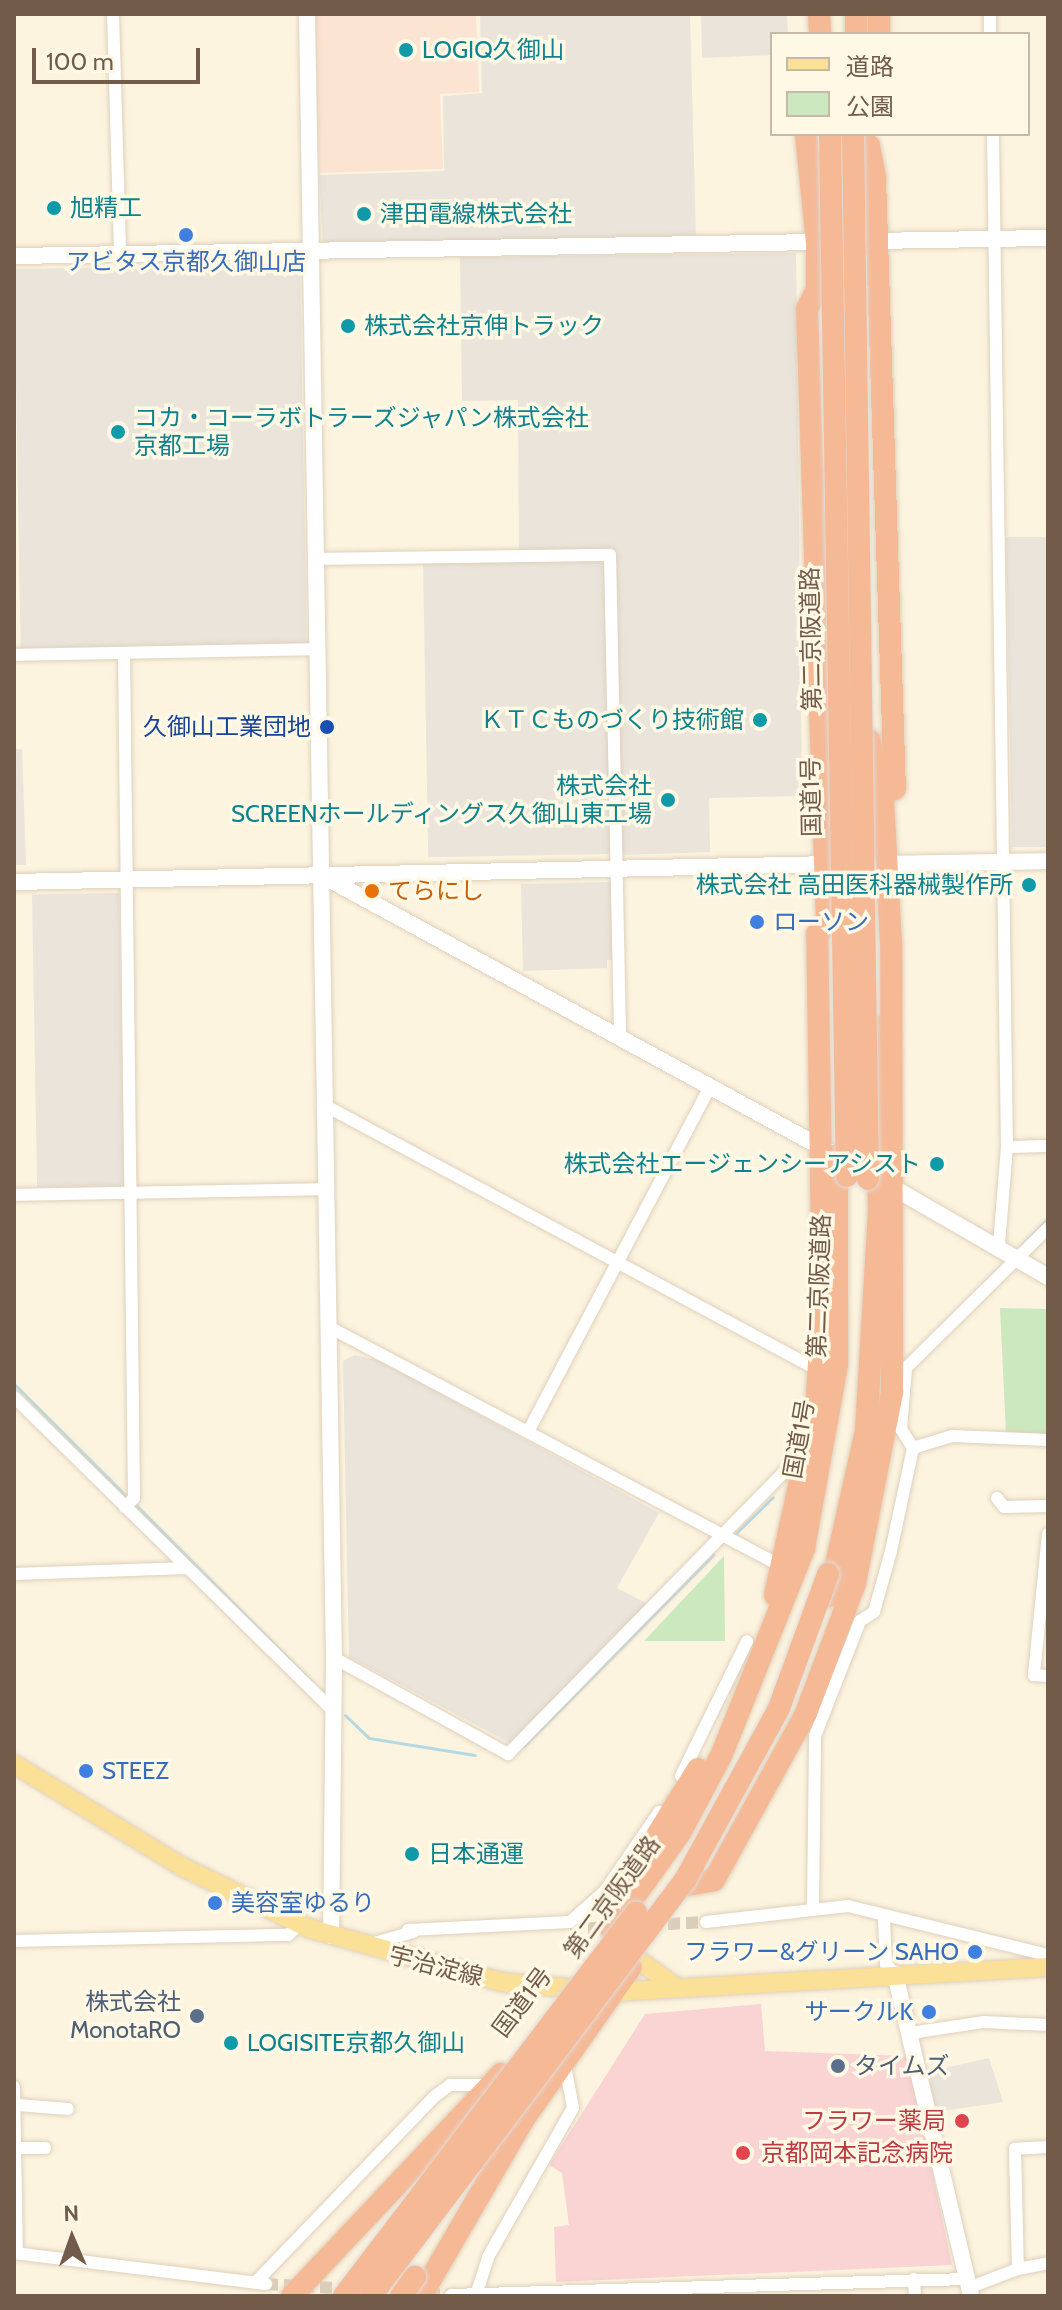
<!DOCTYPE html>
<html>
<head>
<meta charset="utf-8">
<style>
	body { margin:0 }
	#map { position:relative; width:1062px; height:2310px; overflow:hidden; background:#fcf4df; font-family:Cabin,"Noto Sans JP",sans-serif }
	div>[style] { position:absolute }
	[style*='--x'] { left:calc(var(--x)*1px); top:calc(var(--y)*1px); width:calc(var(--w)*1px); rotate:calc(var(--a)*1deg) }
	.commercial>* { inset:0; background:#fce4d3 }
	.industrial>* { inset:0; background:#eae4db; transform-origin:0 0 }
	.medical>* { inset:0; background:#fad3d3 }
	.green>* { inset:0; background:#cbe8bf }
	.stream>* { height:3px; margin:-1.5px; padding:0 1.5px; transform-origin:1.5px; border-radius:1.5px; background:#b5d9e4 }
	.street-tunnel>* { height:12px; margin-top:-6px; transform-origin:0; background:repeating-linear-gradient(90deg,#daceb9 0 12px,transparent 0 18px) }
	.roads { filter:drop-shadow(0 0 2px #dfd0bc) drop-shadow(0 0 2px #dfd0bc) }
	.street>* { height:12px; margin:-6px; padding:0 6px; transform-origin:6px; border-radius:6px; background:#fff }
	.secondary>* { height:16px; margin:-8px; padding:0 8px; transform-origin:8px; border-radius:8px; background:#fff }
	.primary>* { height:18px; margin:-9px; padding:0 9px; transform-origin:9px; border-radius:9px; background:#fbe098 }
	.highway>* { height:22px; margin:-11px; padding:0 11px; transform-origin:11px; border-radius:11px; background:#f6b996 }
	.bridges { filter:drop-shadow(0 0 2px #e0dbd7) drop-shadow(0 0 2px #e0dbd7) }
	.highway-bridge>* { height:22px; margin:-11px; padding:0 11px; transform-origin:11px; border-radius:11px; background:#f6b996 }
	.dots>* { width:22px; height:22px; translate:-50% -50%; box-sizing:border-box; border:4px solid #fff8e5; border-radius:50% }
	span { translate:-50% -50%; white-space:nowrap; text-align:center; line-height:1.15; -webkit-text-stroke:7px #fff8e5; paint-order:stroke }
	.culture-label { font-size:24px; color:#0d838f }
	.left { translate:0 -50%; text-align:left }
	.right { translate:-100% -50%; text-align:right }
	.shop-label { font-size:24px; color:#366cbe }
	.street-label { font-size:24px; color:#725b48 }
	.transit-label { font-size:24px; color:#164399 }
	.food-label { font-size:24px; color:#c56008 }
	.service-label { font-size:24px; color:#4e5e75 }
	.health-label { font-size:24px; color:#be3a42 }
	.frame { position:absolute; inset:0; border:16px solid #725b48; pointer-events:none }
	.legend { position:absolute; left:770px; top:32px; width:260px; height:104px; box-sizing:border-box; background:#fff8e5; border:2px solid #c7b9a6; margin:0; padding:10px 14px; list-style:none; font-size:24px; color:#725b48 }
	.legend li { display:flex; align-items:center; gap:16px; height:40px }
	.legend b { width:40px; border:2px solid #c7b9a6 }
	.north { position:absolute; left:32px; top:2198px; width:80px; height:80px; -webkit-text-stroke:6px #fff8e5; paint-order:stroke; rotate:358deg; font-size:22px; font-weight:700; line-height:32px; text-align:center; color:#725b48 }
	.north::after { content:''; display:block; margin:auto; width:28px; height:36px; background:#725b48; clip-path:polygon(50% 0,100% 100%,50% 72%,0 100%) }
	.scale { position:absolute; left:32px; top:48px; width:168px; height:36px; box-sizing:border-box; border:4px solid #725b48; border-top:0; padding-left:10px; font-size:24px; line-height:28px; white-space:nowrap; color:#725b48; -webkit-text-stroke:6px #fff8e5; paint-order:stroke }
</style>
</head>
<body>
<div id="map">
	<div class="commercial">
		<div style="clip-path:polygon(315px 14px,476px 14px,479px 92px,440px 94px,443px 169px,319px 173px)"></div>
	</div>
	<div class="industrial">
		<div style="clip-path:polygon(480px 14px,690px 14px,696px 238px,323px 242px,319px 175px,444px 171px,443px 96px,482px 93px)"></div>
		<div style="clip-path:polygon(701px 14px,787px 14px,788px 34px,772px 34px,772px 55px,702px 58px)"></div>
		<div style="clip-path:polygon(796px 253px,802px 796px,709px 798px,710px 852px,622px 855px,616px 552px,519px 552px,518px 400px,462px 401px,460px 257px)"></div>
		<div style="left:300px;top:264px;width:379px;height:286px;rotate:89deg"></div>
		<div style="clip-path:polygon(1006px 537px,1048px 537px,1048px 847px,1012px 847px)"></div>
		<div style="left:607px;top:557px;width:297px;height:184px;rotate:89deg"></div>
		<div style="clip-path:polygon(14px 749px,22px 749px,26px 865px,14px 865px)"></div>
		<div style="clip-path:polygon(612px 882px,615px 960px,607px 960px,607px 968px,523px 971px,521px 884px)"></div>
		<div style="left:119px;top:893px;width:293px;height:87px;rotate:89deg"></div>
		<div style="clip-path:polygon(355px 1355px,381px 1361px,659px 1513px,617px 1588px,648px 1604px,510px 1743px,349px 1657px,343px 1361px)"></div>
		<div style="clip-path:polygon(989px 2058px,1003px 2102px,936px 2112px,928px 2072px)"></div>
	</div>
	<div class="medical">
		<div style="clip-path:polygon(761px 2004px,765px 2051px,908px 2056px,952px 2265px,556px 2282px,554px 2227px,569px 2225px,562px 2173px,549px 2165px,645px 2014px)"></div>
	</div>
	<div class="green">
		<div style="clip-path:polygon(1000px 1308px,1048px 1309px,1048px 1438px,1006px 1434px)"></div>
		<div style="clip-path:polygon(724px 1556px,725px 1641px,644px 1641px)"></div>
	</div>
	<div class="stream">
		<div style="--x:1021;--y:1246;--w:39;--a:-46"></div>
		<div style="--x:987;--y:1280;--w:27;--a:-45"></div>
		<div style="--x:14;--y:1384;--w:160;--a:45"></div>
		<div style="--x:133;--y:1502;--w:252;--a:45.2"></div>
		<div style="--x:734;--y:1535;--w:54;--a:-44.3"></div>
		<div style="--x:345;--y:1715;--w:33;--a:44"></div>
		<div style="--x:369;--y:1738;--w:107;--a:9.1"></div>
		<div style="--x:524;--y:1746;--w:269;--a:-45.3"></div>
	</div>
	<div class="street-tunnel">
		<div style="--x:650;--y:1925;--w:56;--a:-3.1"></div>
		<div style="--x:570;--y:1929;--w:45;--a:-2.5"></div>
		<div style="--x:266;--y:2284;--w:86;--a:3.3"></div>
		<div style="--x:374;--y:2290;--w:77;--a:3.7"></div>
	</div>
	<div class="roads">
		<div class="street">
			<div style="--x:113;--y:14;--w:240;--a:88.3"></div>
			<div style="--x:990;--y:14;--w:20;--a:90"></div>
			<div style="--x:993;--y:134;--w:1013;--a:89.21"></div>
			<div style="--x:1007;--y:1147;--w:98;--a:94.7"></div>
			<div style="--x:316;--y:559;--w:294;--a:-0.8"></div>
			<div style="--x:610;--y:555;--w:483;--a:88.8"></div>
			<div style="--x:124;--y:653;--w:845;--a:89.32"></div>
			<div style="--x:134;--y:1498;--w:13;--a:135"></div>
			<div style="--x:14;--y:655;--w:304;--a:-1.1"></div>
			<div style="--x:326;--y:1106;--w:561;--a:28.21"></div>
			<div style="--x:1007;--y:1147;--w:41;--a:-1.4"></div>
			<div style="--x:14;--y:1195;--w:313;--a:-1.1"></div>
			<div style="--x:329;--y:1327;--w:511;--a:27.87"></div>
			<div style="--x:14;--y:1397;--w:448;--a:44.5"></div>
			<div style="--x:528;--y:1432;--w:389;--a:-62.2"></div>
			<div style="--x:913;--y:1448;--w:41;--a:-17.1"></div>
			<div style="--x:952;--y:1436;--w:96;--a:2.4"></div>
			<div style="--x:997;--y:1498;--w:11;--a:52"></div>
			<div style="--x:1004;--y:1507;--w:44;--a:-1.3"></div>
			<div style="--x:1048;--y:1534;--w:142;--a:95.7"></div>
			<div style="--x:1034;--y:1675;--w:14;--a:4"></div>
			<div style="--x:14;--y:1574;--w:174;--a:-2"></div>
			<div style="--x:334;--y:1658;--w:199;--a:28.9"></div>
			<div style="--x:508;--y:1754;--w:403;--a:-45.6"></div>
			<div style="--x:681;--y:1776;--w:150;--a:-63.9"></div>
			<div style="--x:813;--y:1906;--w:170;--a:-89.3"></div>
			<div style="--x:815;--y:1736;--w:123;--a:-68.6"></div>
			<div style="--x:860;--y:1621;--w:17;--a:-33"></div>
			<div style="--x:874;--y:1612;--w:63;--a:-74.4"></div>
			<div style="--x:891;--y:1551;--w:105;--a:-77.9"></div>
			<div style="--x:913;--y:1448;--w:22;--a:-122"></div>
			<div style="--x:901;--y:1429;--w:61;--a:-85.3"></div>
			<div style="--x:906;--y:1368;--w:199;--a:-44.6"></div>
			<div style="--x:884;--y:1920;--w:44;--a:87.4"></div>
			<div style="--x:886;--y:1964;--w:13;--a:48"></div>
			<div style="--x:706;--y:1922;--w:143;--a:-6.4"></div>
			<div style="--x:848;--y:1906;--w:206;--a:13.8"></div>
			<div style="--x:408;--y:1930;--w:162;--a:-2.8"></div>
			<div style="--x:570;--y:1922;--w:47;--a:-41.5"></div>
			<div style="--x:605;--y:1891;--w:96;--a:-55.6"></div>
			<div style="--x:14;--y:1941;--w:274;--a:-1.3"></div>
			<div style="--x:288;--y:1935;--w:16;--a:-43"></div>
			<div style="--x:367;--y:1945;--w:48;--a:-15.8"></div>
			<div style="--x:911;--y:2033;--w:74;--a:-8.6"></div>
			<div style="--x:984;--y:2022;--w:64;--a:2.7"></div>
			<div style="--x:14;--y:2087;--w:166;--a:89"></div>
			<div style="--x:18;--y:2105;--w:50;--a:4.6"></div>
			<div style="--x:1048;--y:2147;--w:33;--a:177"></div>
			<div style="--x:1015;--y:2149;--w:120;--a:88.6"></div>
			<div style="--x:1018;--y:2269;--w:31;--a:-11"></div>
			<div style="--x:20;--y:2148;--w:25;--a:0"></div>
			<div style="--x:14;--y:2253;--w:254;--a:7"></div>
			<div style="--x:914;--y:2279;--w:17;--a:87"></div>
			<div style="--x:255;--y:2283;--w:260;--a:-46.1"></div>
			<div style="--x:435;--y:2096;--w:19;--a:-36"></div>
			<div style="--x:450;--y:2085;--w:42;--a:0"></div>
			<div style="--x:968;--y:2288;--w:53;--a:-20.8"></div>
			<div style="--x:451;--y:2295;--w:514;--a:-1.78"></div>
			<div style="--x:476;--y:2295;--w:40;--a:-72"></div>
			<div style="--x:488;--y:2257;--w:172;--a:-60.3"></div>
			<div style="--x:573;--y:2108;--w:44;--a:-100.5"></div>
		</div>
		<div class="secondary">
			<div style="--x:307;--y:14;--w:1644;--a:89.06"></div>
			<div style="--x:334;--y:1658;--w:278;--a:90.6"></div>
			<div style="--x:14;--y:256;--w:1034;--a:-1"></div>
			<div style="--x:878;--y:864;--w:170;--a:-1"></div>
			<div style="--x:323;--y:876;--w:575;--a:28.57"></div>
			<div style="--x:14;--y:882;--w:820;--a:-1.26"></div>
			<div style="--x:887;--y:1184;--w:186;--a:30"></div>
			<div style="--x:895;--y:1974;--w:331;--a:76.7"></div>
		</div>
		<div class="primary">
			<div style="--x:14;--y:1764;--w:196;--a:31.4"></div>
			<div style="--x:181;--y:1866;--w:141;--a:26"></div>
			<div style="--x:308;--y:1928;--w:200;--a:15.6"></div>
			<div style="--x:501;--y:1982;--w:113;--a:5.1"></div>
			<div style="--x:614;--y:1992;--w:435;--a:-3.3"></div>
			<div style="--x:637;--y:1959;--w:48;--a:35.7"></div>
		</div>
		<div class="highway">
			<div style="--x:819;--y:14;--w:20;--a:87"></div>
			<div style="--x:856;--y:14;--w:20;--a:90"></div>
			<div style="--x:879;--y:14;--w:20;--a:90"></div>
			<div style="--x:858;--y:139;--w:13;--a:32"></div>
			<div style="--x:869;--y:146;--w:33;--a:79"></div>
			<div style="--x:875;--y:178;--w:611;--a:88.13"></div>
			<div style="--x:775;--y:1595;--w:190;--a:-77.6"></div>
			<div style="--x:816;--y:1409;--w:107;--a:-86.3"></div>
			<div style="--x:823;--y:1302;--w:368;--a:-90.9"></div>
			<div style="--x:817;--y:934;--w:16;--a:-52"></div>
			<div style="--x:827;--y:921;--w:612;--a:-91.87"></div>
			<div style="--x:807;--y:309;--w:22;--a:-63"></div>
			<div style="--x:817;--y:289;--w:46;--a:-90"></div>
			<div style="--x:817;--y:243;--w:110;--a:-95.8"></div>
			<div style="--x:829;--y:1596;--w:170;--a:-77.4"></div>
			<div style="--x:866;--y:1430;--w:217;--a:-86.6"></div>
			<div style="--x:879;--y:1213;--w:186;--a:-90.9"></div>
			<div style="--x:687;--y:1885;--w:27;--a:-10"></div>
			<div style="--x:714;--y:1880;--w:191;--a:-61.1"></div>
			<div style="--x:806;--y:1713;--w:139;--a:-69.3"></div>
			<div style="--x:855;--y:1583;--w:195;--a:-79"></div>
			<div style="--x:892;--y:1392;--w:448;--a:-90.1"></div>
			<div style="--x:891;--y:944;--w:163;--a:-93.2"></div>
			<div style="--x:882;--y:781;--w:43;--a:-107.6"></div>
			<div style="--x:630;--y:1896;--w:31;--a:-75"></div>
			<div style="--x:638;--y:1866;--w:114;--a:-58.3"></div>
			<div style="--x:611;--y:1929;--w:118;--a:-54.3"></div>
			<div style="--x:680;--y:1833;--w:87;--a:-62"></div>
			<div style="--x:721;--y:1756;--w:224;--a:-68.2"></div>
			<div style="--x:804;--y:1548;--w:187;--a:-79.8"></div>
			<div style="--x:837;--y:1364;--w:209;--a:-90"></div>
			<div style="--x:292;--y:2296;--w:305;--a:-46.7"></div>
			<div style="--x:421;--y:2296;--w:203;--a:-59.9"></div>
			<div style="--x:523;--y:2120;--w:187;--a:-54.8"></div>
		</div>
	</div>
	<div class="bridges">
		<div class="highway-bridge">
			<div style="--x:830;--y:134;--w:1042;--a:89.07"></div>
			<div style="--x:853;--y:134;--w:1045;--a:89.18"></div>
			<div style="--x:344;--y:2296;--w:482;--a:-52.7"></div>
			<div style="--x:371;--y:2296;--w:521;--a:-52.95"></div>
			<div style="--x:685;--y:1880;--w:196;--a:-61.3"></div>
			<div style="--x:779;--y:1708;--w:143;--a:-69.9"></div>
			<div style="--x:401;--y:2296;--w:24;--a:-54"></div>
		</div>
	</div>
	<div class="dots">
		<div style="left:406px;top:50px;background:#0f9aa8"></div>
		<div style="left:54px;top:208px;background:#0f9aa8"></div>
		<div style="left:364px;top:214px;background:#0f9aa8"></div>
		<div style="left:186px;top:235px;background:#3f7fe0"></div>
		<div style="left:348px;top:326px;background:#0f9aa8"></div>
		<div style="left:118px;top:432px;background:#0f9aa8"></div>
		<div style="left:760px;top:720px;background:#0f9aa8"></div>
		<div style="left:327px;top:727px;background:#1a4fb4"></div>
		<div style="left:668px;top:800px;background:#0f9aa8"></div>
		<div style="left:1029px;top:885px;background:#0f9aa8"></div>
		<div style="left:372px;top:891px;background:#e8710a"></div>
		<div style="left:757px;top:922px;background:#3f7fe0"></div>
		<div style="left:937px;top:1164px;background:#0f9aa8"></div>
		<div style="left:86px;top:1771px;background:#3f7fe0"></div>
		<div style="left:412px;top:1854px;background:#0f9aa8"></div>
		<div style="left:215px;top:1903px;background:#3f7fe0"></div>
		<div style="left:975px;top:1952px;background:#3f7fe0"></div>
		<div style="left:929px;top:2012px;background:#3f7fe0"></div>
		<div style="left:197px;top:2016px;background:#5c6f8a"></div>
		<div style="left:231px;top:2043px;background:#0f9aa8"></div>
		<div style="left:838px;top:2066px;background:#5c6f8a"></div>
		<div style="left:962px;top:2121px;background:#e0444e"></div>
		<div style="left:743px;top:2153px;background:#e0444e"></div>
	</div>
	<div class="culture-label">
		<span class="left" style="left:422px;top:50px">LOGIQ久御山</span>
		<span class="left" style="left:70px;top:208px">旭精工</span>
		<span class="left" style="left:380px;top:214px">津田電線株式会社</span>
		<span class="left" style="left:364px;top:326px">株式会社京伸トラック</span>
		<span class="left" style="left:134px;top:432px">コカ・コーラボトラーズジャパン株式会社<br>京都工場</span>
		<span class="right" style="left:744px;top:720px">ＫＴＣものづくり技術館</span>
		<span class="right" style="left:652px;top:800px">株式会社<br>SCREENホールディングス久御山東工場</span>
		<span class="right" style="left:1013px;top:885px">株式会社 高田医科器械製作所</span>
		<span class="right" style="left:921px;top:1164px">株式会社エージェンシーアシスト</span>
		<span class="left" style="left:428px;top:1854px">日本通運</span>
		<span class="left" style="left:247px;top:2043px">LOGISITE京都久御山</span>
	</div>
	<div class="shop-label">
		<span style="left:186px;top:262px">アビタス京都久御山店</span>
		<span class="left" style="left:773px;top:922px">ローソン</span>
		<span class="left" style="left:102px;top:1771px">STEEZ</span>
		<span class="left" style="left:231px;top:1903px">美容室ゆるり</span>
		<span class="right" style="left:959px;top:1952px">フラワー&amp;グリーン SAHO</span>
		<span class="right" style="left:913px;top:2012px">サークルK</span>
	</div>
	<div class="street-label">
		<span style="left:811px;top:639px;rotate:-91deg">第二京阪道路</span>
		<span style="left:811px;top:797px;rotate:-91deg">国道1号</span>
		<span style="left:819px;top:1286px;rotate:-88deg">第二京阪道路</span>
		<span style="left:799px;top:1439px;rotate:-80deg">国道1号</span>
		<span style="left:612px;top:1897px;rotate:-54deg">第二京阪道路</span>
		<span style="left:436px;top:1966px;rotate:14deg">宇治淀線</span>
		<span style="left:522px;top:2002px;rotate:-53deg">国道1号</span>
	</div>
	<div class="transit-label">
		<span class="right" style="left:311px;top:727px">久御山工業団地</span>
	</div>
	<div class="food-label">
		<span class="left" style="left:388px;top:891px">てらにし</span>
	</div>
	<div class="service-label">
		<span class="right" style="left:181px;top:2016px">株式会社<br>MonotaRO</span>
		<span class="left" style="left:854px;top:2066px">タイムズ</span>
	</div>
	<div class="health-label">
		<span class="right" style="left:946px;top:2121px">フラワー薬局</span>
		<span class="left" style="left:761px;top:2153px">京都岡本記念病院</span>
	</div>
	<div class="frame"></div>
	<ul class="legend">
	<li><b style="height:10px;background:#fbe098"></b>道路</li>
	<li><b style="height:22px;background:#cbe8bf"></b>公園</li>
	</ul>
	<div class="north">N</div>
	<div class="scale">100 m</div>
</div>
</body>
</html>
